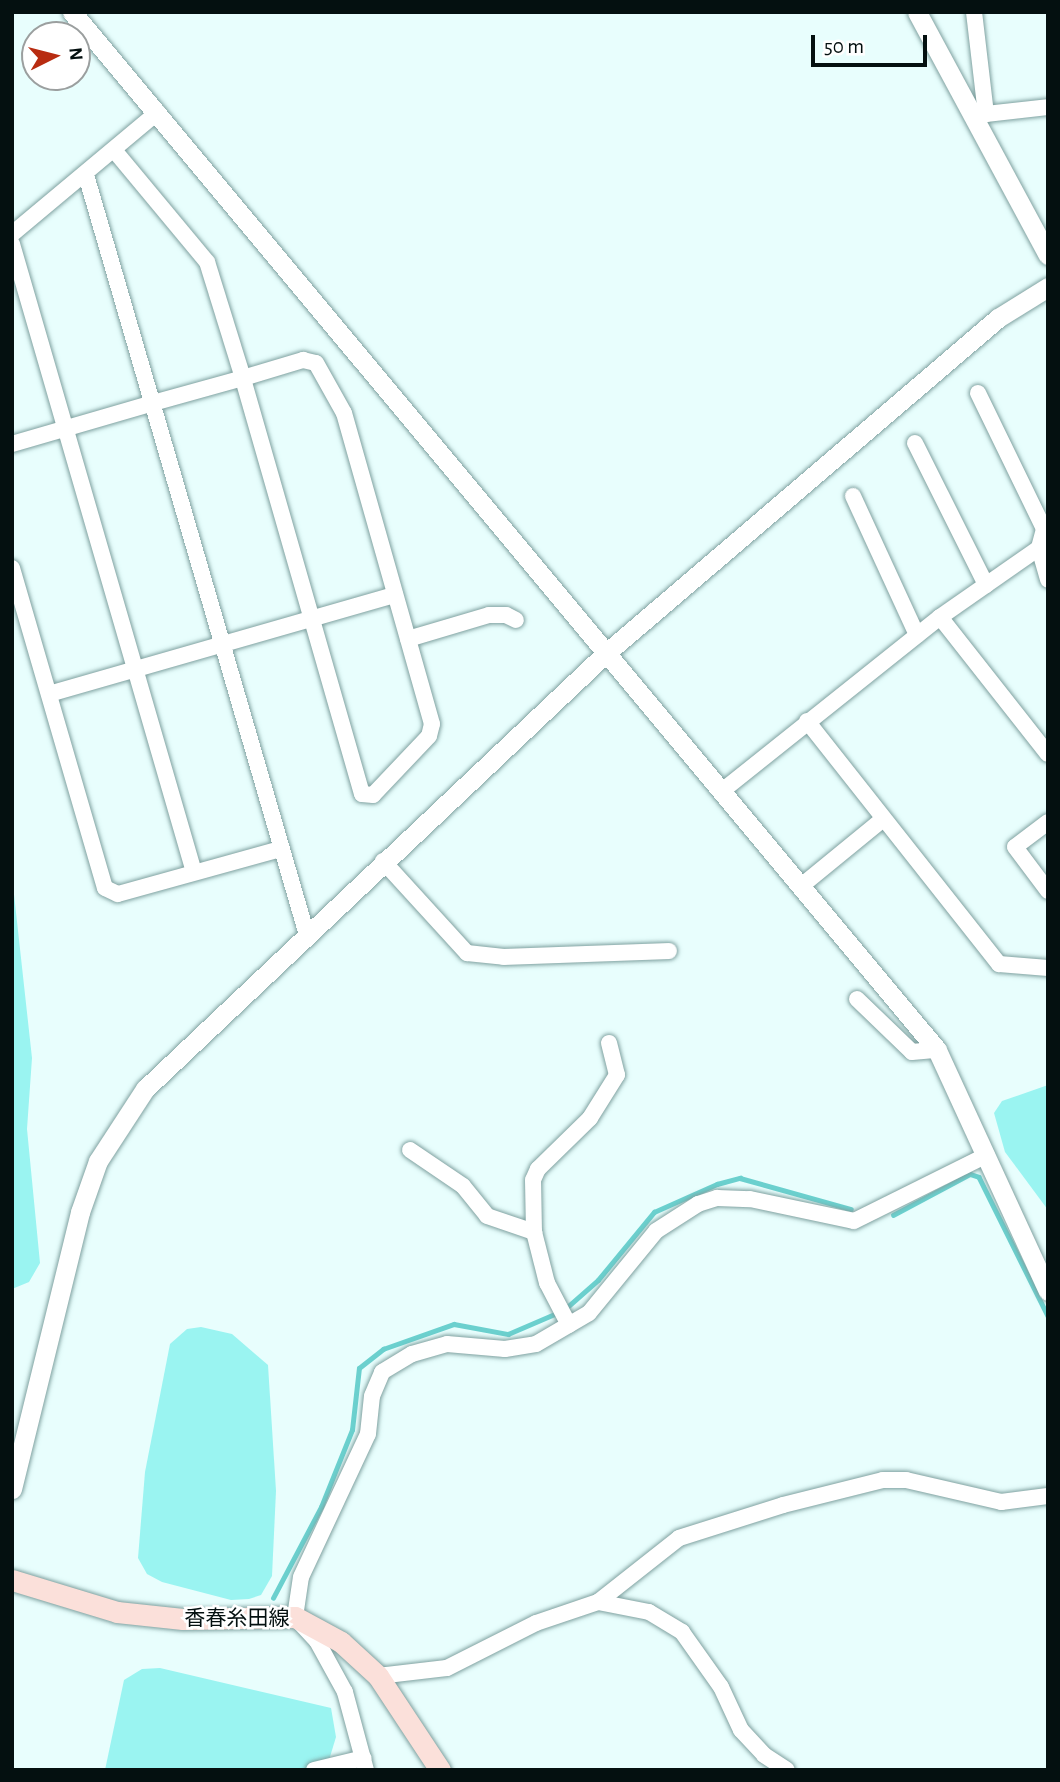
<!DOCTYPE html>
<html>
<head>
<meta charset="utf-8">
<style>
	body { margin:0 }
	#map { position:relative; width:1060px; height:1782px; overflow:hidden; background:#e8fefd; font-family:"Alegreya Sans","Noto Sans JP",sans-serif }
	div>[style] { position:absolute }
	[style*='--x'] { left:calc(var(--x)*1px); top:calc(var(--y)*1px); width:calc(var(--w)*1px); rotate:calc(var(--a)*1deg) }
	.green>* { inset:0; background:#9af4f1 }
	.stream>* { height:4.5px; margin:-2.25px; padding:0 2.25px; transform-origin:2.25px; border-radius:2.25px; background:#6bd0ce }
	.roads { filter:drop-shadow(0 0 2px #7fa1a0) drop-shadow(0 0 2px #7fa1a0) }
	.minor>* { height:16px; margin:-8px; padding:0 8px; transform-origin:8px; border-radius:8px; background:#fff }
	.tertiary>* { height:19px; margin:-9.5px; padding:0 9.5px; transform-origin:9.5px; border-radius:9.5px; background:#fff }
	.secondary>* { height:21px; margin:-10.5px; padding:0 10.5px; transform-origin:10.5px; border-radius:10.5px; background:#fbe0da }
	span { translate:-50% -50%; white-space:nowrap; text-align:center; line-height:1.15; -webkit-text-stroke:5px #fff; paint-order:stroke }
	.street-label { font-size:21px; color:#041010 }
	.frame { position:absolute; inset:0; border:14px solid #041010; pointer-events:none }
	.north { position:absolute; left:21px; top:21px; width:70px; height:70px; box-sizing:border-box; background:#fff; border:2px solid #9b9f9f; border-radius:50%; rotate:84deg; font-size:19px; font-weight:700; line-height:28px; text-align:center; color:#041010 }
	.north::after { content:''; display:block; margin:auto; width:24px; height:32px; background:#b82c11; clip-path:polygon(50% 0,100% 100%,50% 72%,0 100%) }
	.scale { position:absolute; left:811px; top:35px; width:116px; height:32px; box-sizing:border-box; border:4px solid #041010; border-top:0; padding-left:9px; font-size:21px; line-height:24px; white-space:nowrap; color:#041010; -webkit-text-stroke:5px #fff; paint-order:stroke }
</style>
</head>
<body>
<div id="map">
	<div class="green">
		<div style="clip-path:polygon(12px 876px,32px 1058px,27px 1129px,40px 1263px,29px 1282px,12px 1289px)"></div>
		<div style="clip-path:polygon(1048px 1085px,1048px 1210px,1005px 1152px,994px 1113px,1002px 1101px)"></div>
		<div style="clip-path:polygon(201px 1327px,232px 1334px,268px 1365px,276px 1491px,272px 1576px,261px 1595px,249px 1599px,231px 1600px,162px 1582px,147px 1574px,138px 1558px,145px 1472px,170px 1344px,187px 1329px)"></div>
		<div style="clip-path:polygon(160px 1668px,331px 1708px,336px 1737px,326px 1770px,105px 1770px,124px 1680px,142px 1669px)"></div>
	</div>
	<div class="stream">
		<div style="--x:893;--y:1215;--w:87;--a:-28"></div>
		<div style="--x:970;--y:1174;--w:9;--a:18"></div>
		<div style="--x:979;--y:1177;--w:155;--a:63.6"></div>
		<div style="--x:273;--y:1598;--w:103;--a:-62.2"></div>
		<div style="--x:321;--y:1507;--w:83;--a:-68.1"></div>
		<div style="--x:352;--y:1430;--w:62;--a:-83.6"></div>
		<div style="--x:359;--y:1368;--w:31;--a:-38"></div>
		<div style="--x:383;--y:1349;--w:75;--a:-19.4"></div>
		<div style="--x:454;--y:1324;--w:55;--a:10.5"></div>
		<div style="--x:508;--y:1334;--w:61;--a:-23.2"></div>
		<div style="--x:564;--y:1310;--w:45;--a:-41.4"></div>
		<div style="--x:598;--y:1280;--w:88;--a:-50.5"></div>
		<div style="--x:654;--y:1212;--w:69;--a:-24"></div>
		<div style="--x:717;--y:1184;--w:24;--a:-15"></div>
		<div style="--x:740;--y:1178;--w:115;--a:15.6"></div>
	</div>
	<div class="roads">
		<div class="minor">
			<div style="--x:974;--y:12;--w:103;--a:83.3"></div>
			<div style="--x:977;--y:115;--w:71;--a:-6.4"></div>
			<div style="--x:86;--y:175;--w:791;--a:73.79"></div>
			<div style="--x:12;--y:234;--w:190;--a:-39.9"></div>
			<div style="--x:12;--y:244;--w:654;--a:73.84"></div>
			<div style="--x:978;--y:393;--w:151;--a:64.1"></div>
			<div style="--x:1044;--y:529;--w:20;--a:105"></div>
			<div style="--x:1039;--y:548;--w:33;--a:74"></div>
			<div style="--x:915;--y:443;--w:159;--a:63.4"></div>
			<div style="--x:12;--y:444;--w:147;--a:-16.2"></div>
			<div style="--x:153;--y:403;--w:93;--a:-15.5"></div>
			<div style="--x:243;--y:378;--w:63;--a:-16.7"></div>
			<div style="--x:303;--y:360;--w:13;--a:13"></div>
			<div style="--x:316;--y:363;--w:57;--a:60.8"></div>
			<div style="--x:344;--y:413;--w:323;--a:74.2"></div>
			<div style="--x:432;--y:724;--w:12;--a:104"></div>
			<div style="--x:429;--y:736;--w:81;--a:133.5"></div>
			<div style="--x:373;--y:795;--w:11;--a:-175"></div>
			<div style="--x:362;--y:794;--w:433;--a:-106"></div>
			<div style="--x:243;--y:378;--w:121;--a:-107.2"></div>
			<div style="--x:207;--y:262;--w:144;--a:-129.7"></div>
			<div style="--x:853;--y:496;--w:153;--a:65.3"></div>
			<div style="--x:12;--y:568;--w:333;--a:73.8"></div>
			<div style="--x:105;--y:888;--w:14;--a:25"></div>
			<div style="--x:118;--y:894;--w:168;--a:-15.5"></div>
			<div style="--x:940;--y:617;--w:174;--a:51.8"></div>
			<div style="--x:408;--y:639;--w:84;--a:-16.5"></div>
			<div style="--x:489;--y:615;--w:17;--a:0"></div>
			<div style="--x:506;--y:615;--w:11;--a:27"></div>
			<div style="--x:49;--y:694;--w:360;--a:-16"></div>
			<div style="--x:807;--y:721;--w:310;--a:51.7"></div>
			<div style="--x:999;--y:964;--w:49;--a:4.7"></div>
			<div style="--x:722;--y:791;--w:279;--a:-38.6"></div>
			<div style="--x:940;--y:617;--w:121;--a:-34.9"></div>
			<div style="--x:1048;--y:822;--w:41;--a:142.9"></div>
			<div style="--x:1015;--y:847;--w:55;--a:53.1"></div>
			<div style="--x:383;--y:861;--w:125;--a:47.6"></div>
			<div style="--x:467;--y:953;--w:37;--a:6"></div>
			<div style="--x:504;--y:957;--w:165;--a:-2.1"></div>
			<div style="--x:800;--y:887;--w:107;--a:-39.3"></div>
			<div style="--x:857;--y:999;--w:76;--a:43.9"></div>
			<div style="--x:912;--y:1052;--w:25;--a:-5"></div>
			<div style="--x:410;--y:1150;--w:64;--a:34.2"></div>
			<div style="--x:463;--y:1186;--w:38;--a:51"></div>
			<div style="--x:487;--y:1216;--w:50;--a:18.8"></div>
			<div style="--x:569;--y:1325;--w:47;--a:-117.6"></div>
			<div style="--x:547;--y:1283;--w:53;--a:-104.3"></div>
			<div style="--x:534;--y:1232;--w:52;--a:-91.1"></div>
			<div style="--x:533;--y:1180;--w:12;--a:-66"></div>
			<div style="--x:538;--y:1169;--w:73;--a:-44.4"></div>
			<div style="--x:590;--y:1118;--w:51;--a:-57.9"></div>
			<div style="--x:617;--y:1075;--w:33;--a:-104"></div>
			<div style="--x:598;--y:1602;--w:52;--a:11.1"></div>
			<div style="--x:649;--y:1612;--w:39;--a:31"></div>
			<div style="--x:682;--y:1632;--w:67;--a:54.7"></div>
			<div style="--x:721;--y:1687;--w:47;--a:65.1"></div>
			<div style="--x:741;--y:1730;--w:34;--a:47"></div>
			<div style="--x:764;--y:1755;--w:27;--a:33"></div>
			<div style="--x:378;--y:1676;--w:69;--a:-6.6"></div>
			<div style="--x:447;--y:1668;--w:100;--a:-26.8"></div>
			<div style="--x:536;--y:1623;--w:65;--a:-18.7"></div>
			<div style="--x:598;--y:1602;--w:103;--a:-38.3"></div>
			<div style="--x:679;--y:1538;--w:109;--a:-17.6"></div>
			<div style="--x:783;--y:1505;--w:103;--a:-14"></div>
			<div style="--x:883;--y:1480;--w:23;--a:0"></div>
			<div style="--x:906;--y:1480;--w:98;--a:13"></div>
			<div style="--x:1001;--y:1502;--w:47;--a:-7.3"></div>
			<div style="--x:314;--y:1770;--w:51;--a:-13.5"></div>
			<div style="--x:366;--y:1770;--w:81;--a:-105.1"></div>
			<div style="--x:345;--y:1692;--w:58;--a:-118.8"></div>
			<div style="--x:317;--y:1641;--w:33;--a:-133"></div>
			<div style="--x:295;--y:1617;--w:40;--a:-81.5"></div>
			<div style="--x:301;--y:1577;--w:158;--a:-64.9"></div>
			<div style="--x:368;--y:1434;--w:38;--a:-84"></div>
			<div style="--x:372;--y:1396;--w:26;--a:-67"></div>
			<div style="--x:382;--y:1372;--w:35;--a:-31"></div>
			<div style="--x:412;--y:1354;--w:36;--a:-16"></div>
			<div style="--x:447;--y:1344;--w:58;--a:4.9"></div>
			<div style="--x:505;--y:1349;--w:31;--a:-9"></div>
			<div style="--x:536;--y:1344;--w:61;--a:-30.3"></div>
			<div style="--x:589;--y:1313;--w:106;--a:-50.7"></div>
			<div style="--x:656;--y:1231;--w:50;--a:-32.7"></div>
			<div style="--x:698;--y:1204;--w:20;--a:-18"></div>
			<div style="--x:717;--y:1198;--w:33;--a:2"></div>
			<div style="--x:750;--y:1199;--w:106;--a:11.9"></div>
			<div style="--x:854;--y:1221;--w:148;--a:-26.4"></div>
		</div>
		<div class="tertiary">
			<div style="--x:72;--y:12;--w:1351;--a:50.19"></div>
			<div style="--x:937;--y:1050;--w:265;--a:65.3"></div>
			<div style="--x:917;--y:12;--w:276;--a:61.7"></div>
			<div style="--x:12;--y:1489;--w:285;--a:-76.2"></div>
			<div style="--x:80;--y:1212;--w:54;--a:-70.6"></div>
			<div style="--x:98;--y:1161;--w:86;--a:-56.9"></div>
			<div style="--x:145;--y:1089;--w:633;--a:-43.4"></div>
			<div style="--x:605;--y:654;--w:517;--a:-40.53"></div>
			<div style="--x:998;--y:318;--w:59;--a:-31.8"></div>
		</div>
		<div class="secondary">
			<div style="--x:12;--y:1580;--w:110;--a:16.9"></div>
			<div style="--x:117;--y:1612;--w:66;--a:6.1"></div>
			<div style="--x:183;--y:1619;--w:112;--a:-1"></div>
			<div style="--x:295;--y:1617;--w:52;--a:28.5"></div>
			<div style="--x:341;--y:1642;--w:50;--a:42.6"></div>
			<div style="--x:378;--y:1676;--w:113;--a:56.6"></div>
		</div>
	</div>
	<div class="street-label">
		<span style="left:237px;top:1619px">香春糸田線</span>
	</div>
	<div class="frame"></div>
	<div class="north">N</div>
	<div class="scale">50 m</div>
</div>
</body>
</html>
